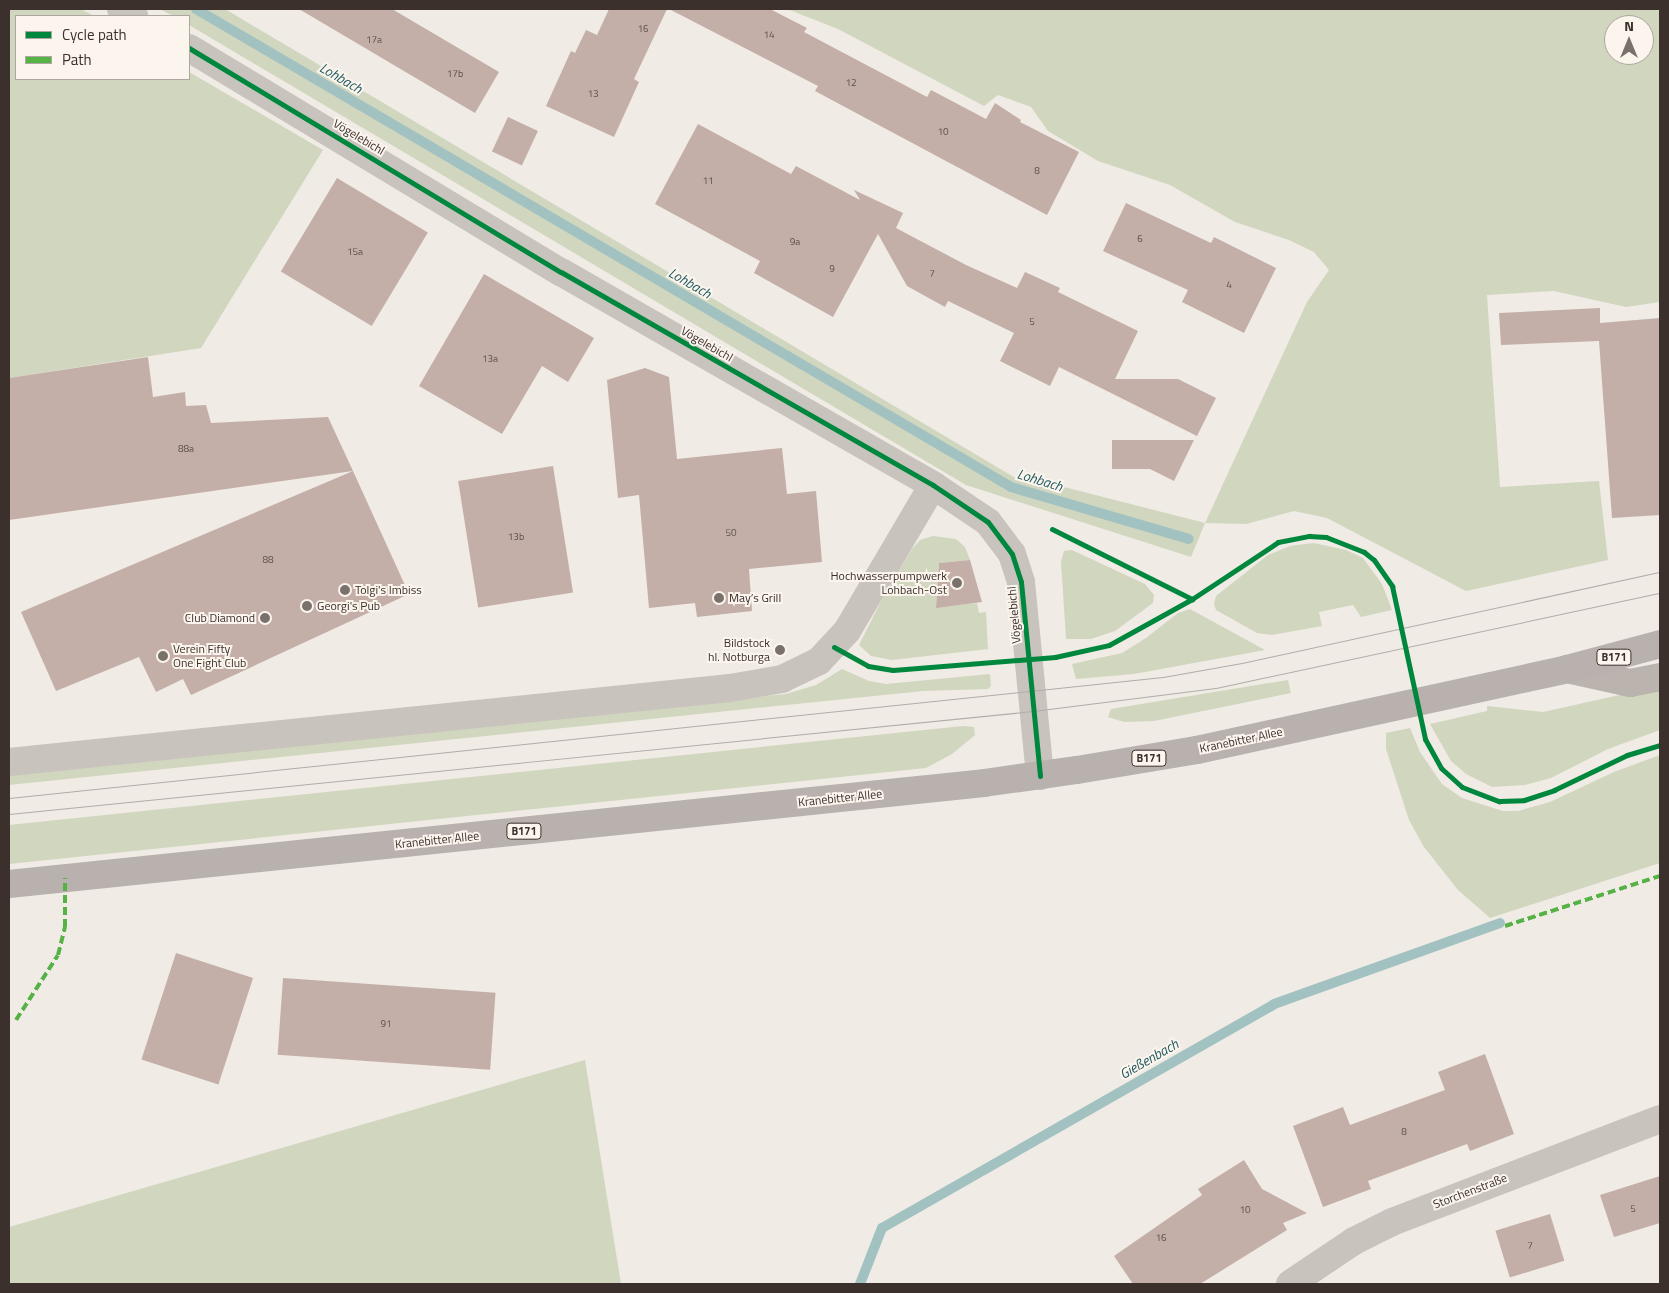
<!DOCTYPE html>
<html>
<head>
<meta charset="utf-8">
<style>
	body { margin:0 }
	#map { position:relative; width:1669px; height:1293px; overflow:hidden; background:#f0ebe5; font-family:"Titillium Web",sans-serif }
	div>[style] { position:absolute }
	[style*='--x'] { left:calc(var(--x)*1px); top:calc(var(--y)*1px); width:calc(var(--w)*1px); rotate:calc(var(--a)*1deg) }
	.green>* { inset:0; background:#d1d6bf }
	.stream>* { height:10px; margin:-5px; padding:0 5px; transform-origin:5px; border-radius:5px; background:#a1c2c1 }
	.building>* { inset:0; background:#c3afa7; transform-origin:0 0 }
	.street>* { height:28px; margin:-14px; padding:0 14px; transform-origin:14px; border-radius:14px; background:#c9c3be }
	.secondary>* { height:28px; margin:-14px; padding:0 14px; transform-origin:14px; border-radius:14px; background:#bab3ae }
	.primary>* { height:28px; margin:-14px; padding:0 14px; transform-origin:14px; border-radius:14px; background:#b8b1ad }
	.tram>* { height:1px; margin:-0.5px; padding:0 0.5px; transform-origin:0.5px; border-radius:0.5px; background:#b1aca8 }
	.quiet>* { height:4px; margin-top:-2px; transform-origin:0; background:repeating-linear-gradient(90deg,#57b246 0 8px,transparent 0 12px) }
	.cycleway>* { height:5px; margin:-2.5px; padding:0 2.5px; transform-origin:2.5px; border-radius:2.5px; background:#00873e }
	.dots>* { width:14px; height:14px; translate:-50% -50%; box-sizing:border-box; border:2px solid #fbf5ee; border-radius:50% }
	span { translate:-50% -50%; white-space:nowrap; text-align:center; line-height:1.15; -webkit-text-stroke:4px #fbf5ee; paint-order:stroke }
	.number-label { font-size:10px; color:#5d504a }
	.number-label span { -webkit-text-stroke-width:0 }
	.shield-label span { padding:1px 4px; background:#fbf5ee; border:1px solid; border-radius:4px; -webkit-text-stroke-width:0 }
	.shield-label { font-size:11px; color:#3b302b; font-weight:700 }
	.street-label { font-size:12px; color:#3b302b }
	.poi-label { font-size:12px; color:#3b302b }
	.right { translate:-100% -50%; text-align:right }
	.left { translate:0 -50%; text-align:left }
	.water-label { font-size:14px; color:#1f5a5e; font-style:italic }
	.frame { position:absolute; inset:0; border:10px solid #3b302b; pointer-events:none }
	.legend { position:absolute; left:15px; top:15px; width:175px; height:65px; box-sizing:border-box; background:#fbf5ee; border:1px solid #aea6a0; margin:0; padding:6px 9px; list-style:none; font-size:15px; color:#3b302b }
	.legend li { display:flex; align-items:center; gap:10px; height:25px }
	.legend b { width:25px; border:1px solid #aea6a0 }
	.north { position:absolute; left:1604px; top:15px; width:50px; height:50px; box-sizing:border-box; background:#fbf5ee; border:1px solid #aea6a0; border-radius:50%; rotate:0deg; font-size:14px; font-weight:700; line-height:20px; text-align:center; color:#3b302b }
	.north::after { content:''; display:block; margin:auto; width:18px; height:22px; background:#7a716c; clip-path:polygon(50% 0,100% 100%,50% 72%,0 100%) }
</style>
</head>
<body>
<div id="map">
	<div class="green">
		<div style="clip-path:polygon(9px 9px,81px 9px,94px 16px,16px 16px,16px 79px,189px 79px,189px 72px,323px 150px,201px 348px,9px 378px)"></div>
		<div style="clip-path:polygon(evenodd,160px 9px,225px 9px,1019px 480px,1068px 488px,1205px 523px,1307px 302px,1329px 270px,1314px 252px,1289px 240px,1235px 222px,1170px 185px,1098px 161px,1048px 131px,1031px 107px,998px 95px,984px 106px,838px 29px,787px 9px,1660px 9px,1660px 302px,1626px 307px,1554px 291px,1487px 295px,1500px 487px,1599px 481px,1608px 560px,1466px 591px,1327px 518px,1294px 511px,1246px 524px,1205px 523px,1191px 557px,966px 485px,189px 25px,189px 16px,173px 16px,160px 9px,1614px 25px,1644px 25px,1644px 55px,1614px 55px,1614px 25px)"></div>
		<div style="clip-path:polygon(933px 536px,956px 539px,965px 547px,970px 560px,939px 563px,936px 607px,977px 603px,979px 613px,986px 612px,988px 649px,892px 660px,871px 656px,859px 645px,884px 595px,912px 549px,920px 540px)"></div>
		<div style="clip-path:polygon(1314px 543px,1346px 550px,1363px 558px,1382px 584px,1392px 610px,1361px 617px,1353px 605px,1319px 612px,1322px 626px,1272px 635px,1257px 633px,1216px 610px,1214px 604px,1216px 596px,1268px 555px,1290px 546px)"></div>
		<div style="clip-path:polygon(1072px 550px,1145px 584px,1154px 595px,1153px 603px,1115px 631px,1091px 639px,1066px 639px,1061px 561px,1064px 551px)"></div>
		<div style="clip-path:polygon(1190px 609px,1265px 650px,1134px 674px,1076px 679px,1072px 664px,1122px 653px,1146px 638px,1178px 613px)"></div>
		<div style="clip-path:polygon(842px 669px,869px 681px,886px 684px,990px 674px,991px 686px,988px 689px,923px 691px,9px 785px,9px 774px,786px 694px,816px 685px)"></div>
		<div style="clip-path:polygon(1288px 680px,1291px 693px,1154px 721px,1124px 722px,1108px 717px,1111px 709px)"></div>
		<div style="clip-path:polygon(1660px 686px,1660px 730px,1608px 749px,1551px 778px,1525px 785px,1492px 787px,1466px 774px,1451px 761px,1430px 724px,1487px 711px,1487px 706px,1543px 712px)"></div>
		<div style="clip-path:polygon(963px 726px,974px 727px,975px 735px,952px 754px,926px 768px,9px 864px,9px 825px)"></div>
		<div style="clip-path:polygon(1410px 728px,1420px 752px,1442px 784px,1462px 798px,1503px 811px,1518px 811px,1550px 802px,1614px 772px,1660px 755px,1660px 863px,1490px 918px,1458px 890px,1424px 847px,1409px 820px,1386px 749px,1386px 733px)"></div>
		<div style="clip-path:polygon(585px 1060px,621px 1284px,9px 1284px,9px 1227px)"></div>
	</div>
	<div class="stream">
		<div style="--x:196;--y:9;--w:945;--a:30.39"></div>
		<div style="--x:1011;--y:487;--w:185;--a:16.3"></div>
		<div style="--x:860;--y:1284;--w:60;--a:-68.6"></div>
		<div style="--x:882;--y:1228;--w:451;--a:-29.7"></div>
		<div style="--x:1274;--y:1004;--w:240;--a:-19.7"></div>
	</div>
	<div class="building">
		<div style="clip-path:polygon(299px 9px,392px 9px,499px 72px,475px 113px)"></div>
		<div style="clip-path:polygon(609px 9px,667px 9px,634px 79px,639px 82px,614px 137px,546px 106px,571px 51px,575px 53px,586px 30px,597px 35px)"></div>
		<div style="clip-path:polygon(669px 9px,770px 9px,807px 28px,804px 32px,927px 97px,931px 90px,986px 119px,995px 103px,1021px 120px,1020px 122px,1079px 152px,1047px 215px,815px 91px,818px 86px)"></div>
		<div style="left:508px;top:117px;width:33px;height:38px;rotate:25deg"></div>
		<div style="clip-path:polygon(698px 124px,791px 174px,796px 166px,860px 200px,854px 190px,903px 213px,896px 228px,966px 265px,1017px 288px,1025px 272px,1060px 288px,1058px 292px,1138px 331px,1115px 379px,1178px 379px,1216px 398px,1197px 436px,1059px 367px,1050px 386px,1000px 361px,1014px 333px,948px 301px,945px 307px,907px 286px,878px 234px,833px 317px,754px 273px,760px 261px,655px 204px)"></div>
		<div style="left:337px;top:178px;width:106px;height:109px;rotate:31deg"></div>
		<div style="clip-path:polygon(1126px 203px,1211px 243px,1214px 237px,1276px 268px,1244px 333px,1182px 302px,1188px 290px,1103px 251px)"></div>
		<div style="clip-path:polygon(484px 274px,594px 338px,568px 382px,542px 366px,502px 434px,419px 386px)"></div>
		<div style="clip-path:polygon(1600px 308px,1600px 323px,1660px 318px,1660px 515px,1612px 518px,1599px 341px,1501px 345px,1499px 313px)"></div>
		<div style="clip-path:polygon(148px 357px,153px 397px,185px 392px,186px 406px,206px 405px,211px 423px,328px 417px,353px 471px,9px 520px,9px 378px)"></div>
		<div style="clip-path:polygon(645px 368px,669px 377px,677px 459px,782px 448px,787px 494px,816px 491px,822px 562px,749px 569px,752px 611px,697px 617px,695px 603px,649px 608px,639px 495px,618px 498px,607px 380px)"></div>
		<div style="clip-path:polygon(1112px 440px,1194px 440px,1174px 481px,1150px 469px,1112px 469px)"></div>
		<div style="left:553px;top:466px;width:128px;height:96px;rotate:81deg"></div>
		<div style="clip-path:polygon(353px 471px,409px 594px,191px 695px,183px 679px,156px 692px,139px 657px,56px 691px,21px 612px)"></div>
		<div style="clip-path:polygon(970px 560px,982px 602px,936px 608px,939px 563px)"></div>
		<div style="left:176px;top:953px;width:81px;height:112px;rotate:18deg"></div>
		<div style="left:283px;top:978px;width:213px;height:77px;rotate:4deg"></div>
		<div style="clip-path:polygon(1485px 1054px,1514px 1134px,1470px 1151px,1467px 1144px,1368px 1181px,1371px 1189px,1323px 1207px,1293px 1126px,1343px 1107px,1350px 1125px,1445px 1090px,1438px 1072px)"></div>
		<div style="clip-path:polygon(1244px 1160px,1262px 1189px,1307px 1213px,1283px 1223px,1287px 1230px,1200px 1284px,1133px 1284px,1114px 1256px,1202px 1195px,1198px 1189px)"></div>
		<div style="clip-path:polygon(1660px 1176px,1660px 1223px,1614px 1237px,1600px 1195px)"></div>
		<div style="left:1550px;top:1214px;width:49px;height:57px;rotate:73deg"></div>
	</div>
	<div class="street">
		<div style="--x:121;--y:9;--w:15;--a:28"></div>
		<div style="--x:189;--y:48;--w:434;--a:31.1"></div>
		<div style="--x:561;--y:272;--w:429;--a:29.8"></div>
		<div style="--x:933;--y:485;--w:66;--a:33.9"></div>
		<div style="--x:988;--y:522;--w:40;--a:53"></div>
		<div style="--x:1012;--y:554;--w:29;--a:72"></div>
		<div style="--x:1021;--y:582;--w:195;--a:84.4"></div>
		<div style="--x:9;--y:762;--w:725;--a:-5.86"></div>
		<div style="--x:730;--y:688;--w:53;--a:-9.8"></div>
		<div style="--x:782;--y:679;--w:41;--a:-25.9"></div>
		<div style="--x:819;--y:661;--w:41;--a:-47"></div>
		<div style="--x:847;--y:631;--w:169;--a:-59.5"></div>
		<div style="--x:1290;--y:1284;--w:77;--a:-33.9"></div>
		<div style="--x:1354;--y:1241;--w:42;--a:-26.6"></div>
		<div style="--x:1392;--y:1222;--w:287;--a:-21"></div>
	</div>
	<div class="secondary">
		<div style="--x:1567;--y:669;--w:65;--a:12.5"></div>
		<div style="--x:1630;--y:683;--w:31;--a:-11"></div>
	</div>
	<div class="primary">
		<div style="--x:9;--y:884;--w:980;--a:-5.91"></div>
		<div style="--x:984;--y:783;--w:94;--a:-8"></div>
		<div style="--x:1077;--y:770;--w:122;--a:-9.5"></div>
		<div style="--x:1197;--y:750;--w:379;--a:-12.3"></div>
		<div style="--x:1567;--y:669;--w:96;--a:-15"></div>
	</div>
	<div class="tram">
		<div style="--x:9;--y:798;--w:1160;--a:-5.99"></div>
		<div style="--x:1163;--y:677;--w:80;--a:-10"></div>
		<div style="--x:1242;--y:663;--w:428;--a:-12.3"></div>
		<div style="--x:9;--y:814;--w:1029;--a:-5.74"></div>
		<div style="--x:1033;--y:711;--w:184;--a:-7.2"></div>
		<div style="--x:1216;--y:688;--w:454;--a:-12.1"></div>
	</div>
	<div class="quiet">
		<div style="--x:1505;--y:926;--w:163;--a:-17.9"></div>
		<div style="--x:16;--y:1020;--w:77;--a:-57.1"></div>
		<div style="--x:58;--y:955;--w:29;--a:-76"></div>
		<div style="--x:65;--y:927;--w:49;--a:-90"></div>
	</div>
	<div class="cycleway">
		<div style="--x:189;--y:48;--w:434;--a:31.1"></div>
		<div style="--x:561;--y:272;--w:429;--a:29.8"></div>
		<div style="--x:933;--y:485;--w:66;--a:33.9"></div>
		<div style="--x:988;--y:522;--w:40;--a:53"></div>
		<div style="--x:1012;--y:554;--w:29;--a:72"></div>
		<div style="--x:1021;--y:582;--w:195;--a:84.4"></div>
		<div style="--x:1052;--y:529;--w:157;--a:26.6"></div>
		<div style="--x:834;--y:647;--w:39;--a:29"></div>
		<div style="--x:868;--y:666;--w:25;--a:9"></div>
		<div style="--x:893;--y:670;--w:163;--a:-4.6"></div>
		<div style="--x:1055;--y:657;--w:55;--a:-12.5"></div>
		<div style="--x:1109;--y:645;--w:95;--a:-29"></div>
		<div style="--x:1192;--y:599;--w:103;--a:-33.5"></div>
		<div style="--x:1278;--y:542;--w:32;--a:-11"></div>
		<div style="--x:1309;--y:536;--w:17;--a:3"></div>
		<div style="--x:1326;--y:537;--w:41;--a:21.5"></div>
		<div style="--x:1364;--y:552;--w:13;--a:39"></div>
		<div style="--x:1374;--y:560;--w:32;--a:55"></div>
		<div style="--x:1392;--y:586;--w:157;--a:77.8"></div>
		<div style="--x:1425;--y:739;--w:33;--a:61"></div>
		<div style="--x:1441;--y:768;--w:28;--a:42"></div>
		<div style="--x:1462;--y:787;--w:40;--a:21"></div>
		<div style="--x:1499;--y:801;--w:25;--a:-2"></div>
		<div style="--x:1524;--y:800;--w:32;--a:-18"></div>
		<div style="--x:1554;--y:790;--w:81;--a:-25.6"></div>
		<div style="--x:1627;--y:755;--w:34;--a:-17"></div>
	</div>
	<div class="dots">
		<div style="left:957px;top:583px;background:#7a716c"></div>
		<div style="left:345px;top:590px;background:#7a716c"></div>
		<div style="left:719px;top:598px;background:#7a716c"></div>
		<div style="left:307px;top:606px;background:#7a716c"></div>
		<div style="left:265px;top:618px;background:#7a716c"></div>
		<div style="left:780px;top:650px;background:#7a716c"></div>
		<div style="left:163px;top:656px;background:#7a716c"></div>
	</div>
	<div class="number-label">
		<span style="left:643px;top:29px">16</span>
		<span style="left:769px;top:35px">14</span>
		<span style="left:374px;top:40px">17a</span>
		<span style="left:455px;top:74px">17b</span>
		<span style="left:851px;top:83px">12</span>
		<span style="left:593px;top:94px">13</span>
		<span style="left:943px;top:132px">10</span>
		<span style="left:1037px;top:171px">8</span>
		<span style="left:708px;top:181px">11</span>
		<span style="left:1140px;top:239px">6</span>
		<span style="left:795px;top:242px">9a</span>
		<span style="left:355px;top:252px">15a</span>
		<span style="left:832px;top:269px">9</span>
		<span style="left:932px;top:274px">7</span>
		<span style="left:1229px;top:285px">4</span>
		<span style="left:1032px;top:322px">5</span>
		<span style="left:490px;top:359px">13a</span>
		<span style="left:186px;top:449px">88a</span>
		<span style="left:731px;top:533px">50</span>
		<span style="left:516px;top:537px">13b</span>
		<span style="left:268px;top:560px">88</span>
		<span style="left:386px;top:1024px">91</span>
		<span style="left:1404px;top:1132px">8</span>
		<span style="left:1633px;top:1209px">5</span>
		<span style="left:1245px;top:1210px">10</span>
		<span style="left:1161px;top:1238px">16</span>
		<span style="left:1530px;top:1246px">7</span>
	</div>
	<div class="shield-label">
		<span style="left:1614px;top:657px">B171</span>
		<span style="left:1149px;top:758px">B171</span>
		<span style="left:524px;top:831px">B171</span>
	</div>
	<div class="street-label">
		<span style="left:359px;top:137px;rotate:31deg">Vögelebichl</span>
		<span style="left:707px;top:344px;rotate:30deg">Vögelebichl</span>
		<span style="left:1014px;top:615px;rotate:-95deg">Vögelebichl</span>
		<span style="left:1241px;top:740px;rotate:-12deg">Kranebitter Allee</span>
		<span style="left:840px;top:798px;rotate:-6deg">Kranebitter Allee</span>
		<span style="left:437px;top:840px;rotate:-6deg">Kranebitter Allee</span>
		<span style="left:1470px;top:1191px;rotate:-21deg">Storchenstraße</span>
	</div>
	<div class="poi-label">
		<span class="right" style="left:947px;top:583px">Hochwasserpumpwerk<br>Lohbach-Ost</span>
		<span class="left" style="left:355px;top:590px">Tolgi's Imbiss</span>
		<span class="left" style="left:729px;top:598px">May’s Grill</span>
		<span class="left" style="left:317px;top:606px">Georgi's Pub</span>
		<span class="right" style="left:255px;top:618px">Club Diamond</span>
		<span class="right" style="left:770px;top:650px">Bildstock<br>hl. Notburga</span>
		<span class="left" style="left:173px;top:656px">Verein Fifty<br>One Fight Club</span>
	</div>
	<div class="water-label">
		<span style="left:341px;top:78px;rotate:30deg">Lohbach</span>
		<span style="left:690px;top:283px;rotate:30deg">Lohbach</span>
		<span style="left:1040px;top:480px;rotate:17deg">Lohbach</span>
		<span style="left:1149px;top:1059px;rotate:-30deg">Gießenbach</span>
	</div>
	<div class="frame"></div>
	<ul class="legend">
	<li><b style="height:6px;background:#00873e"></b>Cycle path</li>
	<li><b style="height:6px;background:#57b246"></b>Path</li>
	</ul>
	<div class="north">N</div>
</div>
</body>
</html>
